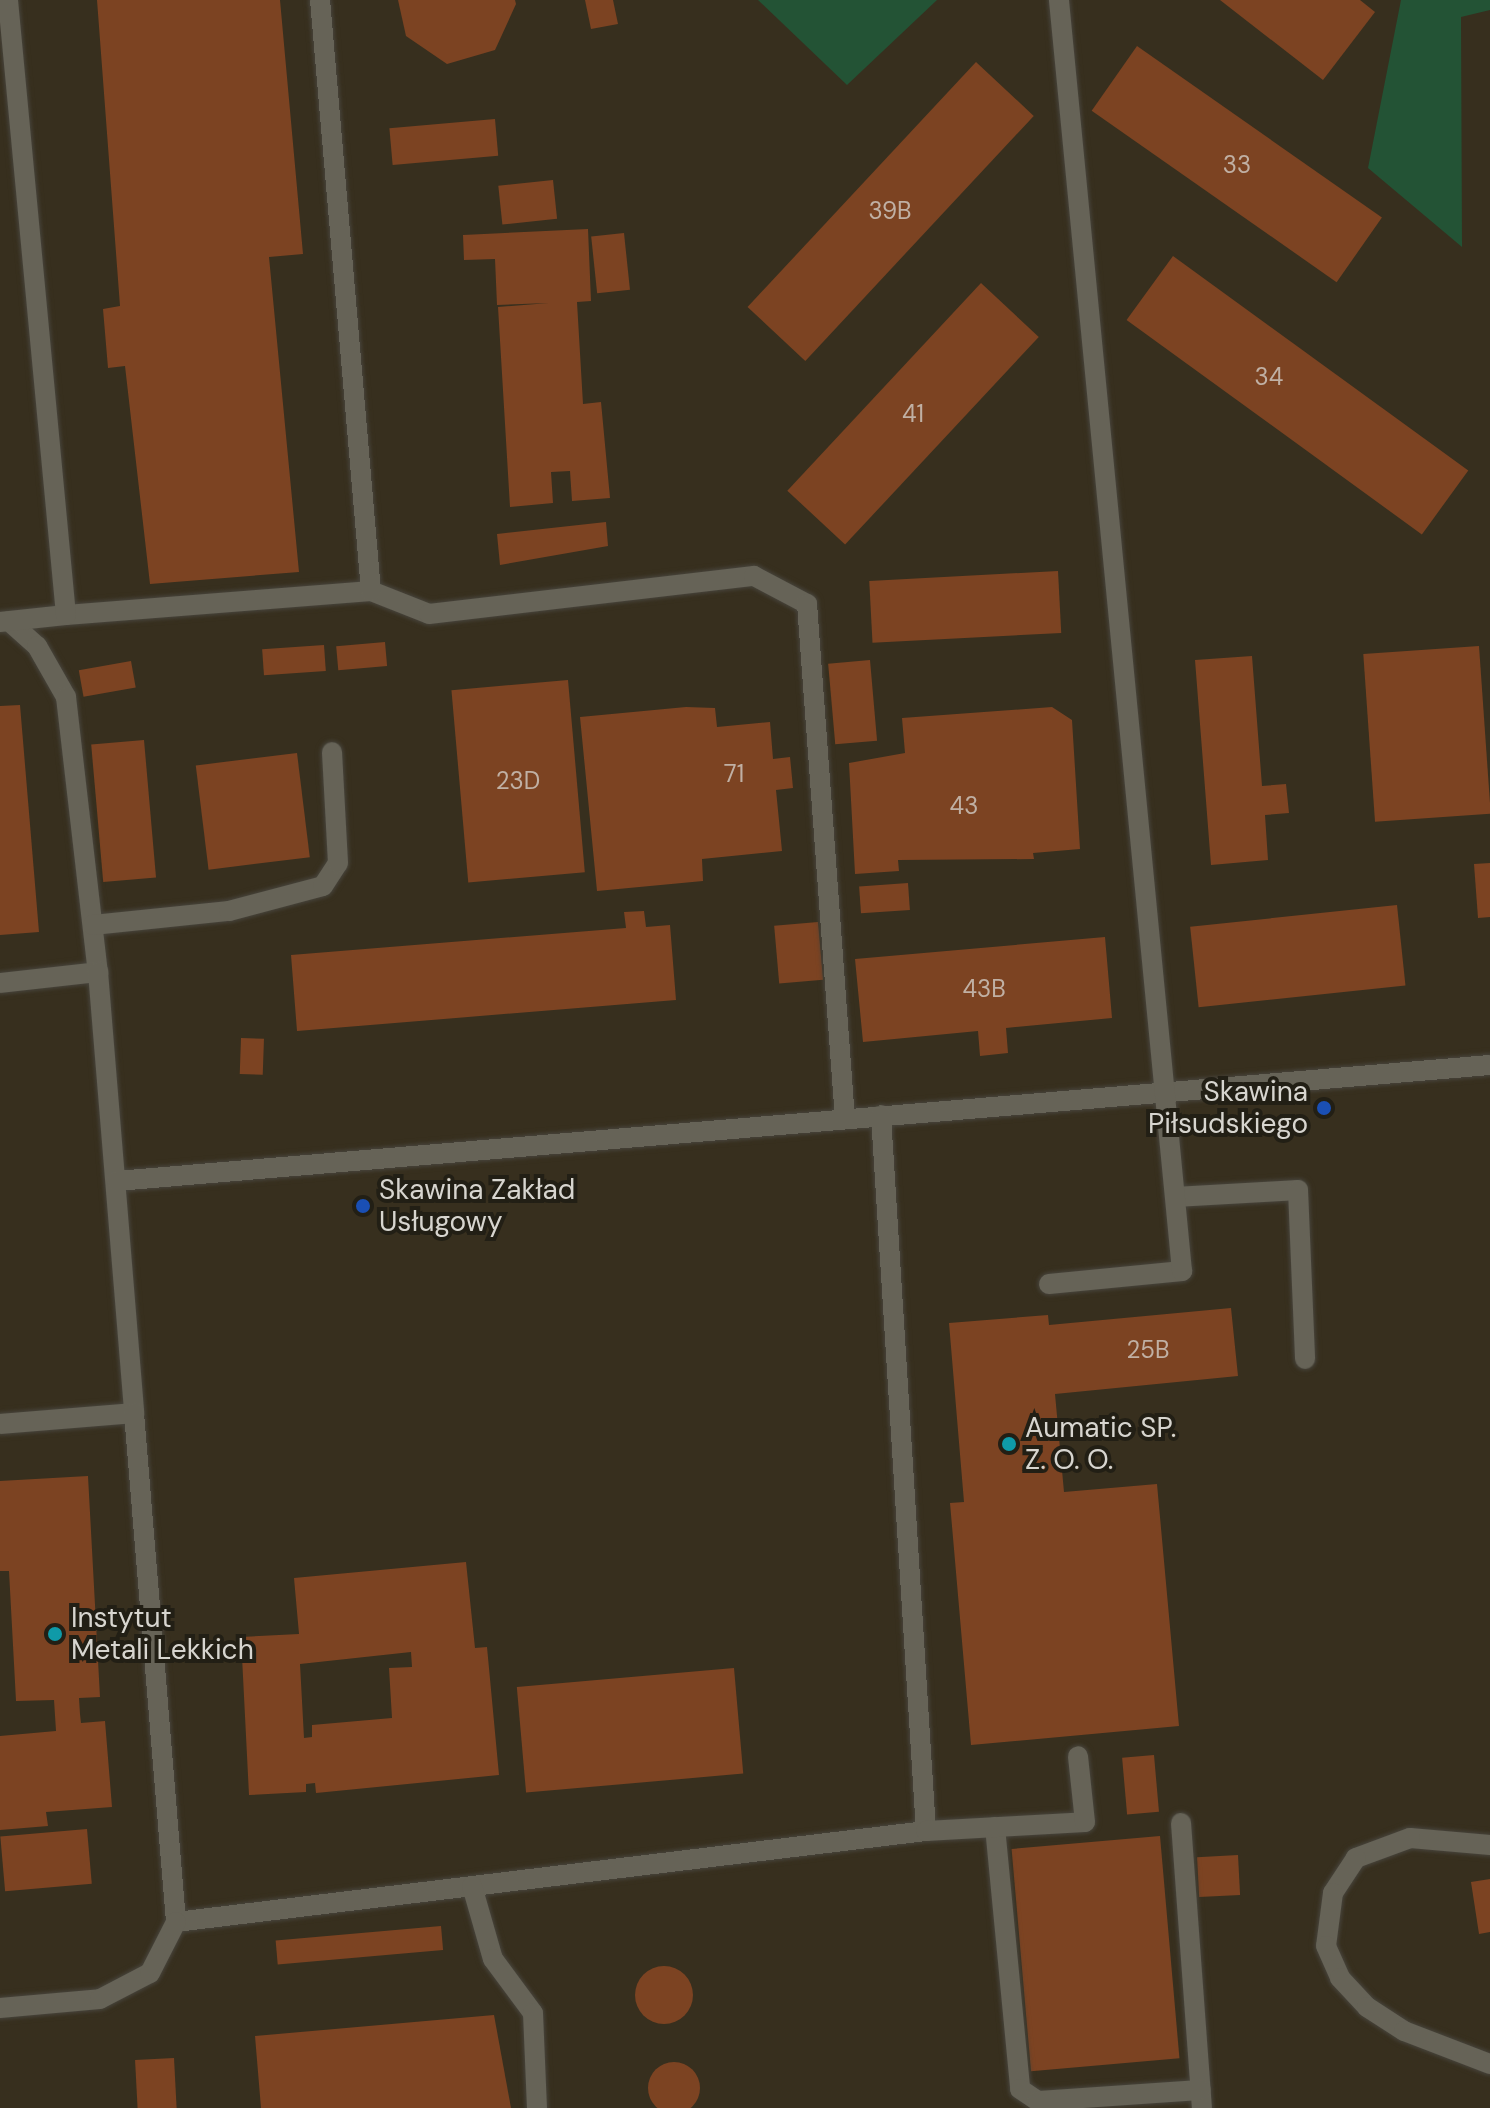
<!DOCTYPE html>
<html>
<head>
<meta charset="utf-8">
<style>
	body { margin:0 }
	#map { position:relative; width:1490px; height:2108px; overflow:hidden; background:#2b291f; font-family:"DM Sans",sans-serif }
	div>[style] { position:absolute }
	[style*='--x'] { left:calc(var(--x)*1px); top:calc(var(--y)*1px); width:calc(var(--w)*1px); rotate:calc(var(--a)*1deg) }
	.industrial>* { inset:0; background:#372f1e; transform-origin:0 0 }
	.green>* { inset:0; background:#235335 }
	.building>* { inset:0; background:#7c4322; transform-origin:0 0 }
	.round { border-radius:50% }
	.roads { filter:drop-shadow(0 0 2px #47443c) drop-shadow(0 0 2px #47443c) }
	.minor>* { height:20px; margin:-10px; padding:0 10px; transform-origin:10px; border-radius:10px; background:#666357 }
	.dots>* { width:22px; height:22px; translate:-50% -50%; box-sizing:border-box; border:4px solid #221f15; border-radius:50% }
	span { translate:-50% -50%; white-space:nowrap; text-align:center; line-height:1.15; -webkit-text-stroke:8px #221f15; paint-order:stroke }
	.number-label { font-size:24px; color:#c0b0a4 }
	.number-label span { -webkit-text-stroke-width:0 }
	.poi-label { font-size:28px; color:#d7d5cf }
	.right { translate:-100% -50%; text-align:right }
	.left { translate:0 -50%; text-align:left }
</style>
</head>
<body>
<div id="map">
	<div class="industrial">
		<div style="left:0;top:0;width:1490px;height:2108px"></div>
	</div>
	<div class="green">
		<div style="clip-path:polygon(758px 0,937px 0,847px 85px)"></div>
		<div style="clip-path:polygon(1401px 0,1490px 0,1490px 10px,1461px 17px,1462px 247px,1368px 168px)"></div>
	</div>
	<div class="building">
		<div style="clip-path:polygon(97px 0,280px 0,303px 254px,269px 257px,299px 572px,150px 584px,125px 366px,108px 368px,103px 309px,120px 306px)"></div>
		<div style="clip-path:polygon(398px 0,515px 0,516px 4px,495px 50px,447px 64px,406px 36px)"></div>
		<div style="clip-path:polygon(585px 0,613px 0,618px 24px,591px 29px)"></div>
		<div style="clip-path:polygon(1220px 0,1360px 0,1375px 12px,1323px 80px)"></div>
		<div style="left:1137px;top:46px;width:299px;height:79px;rotate:35deg"></div>
		<div style="left:976px;top:62px;width:79px;height:335px;rotate:43deg"></div>
		<div style="left:495px;top:119px;width:37px;height:106px;rotate:85deg"></div>
		<div style="left:553px;top:180px;width:39px;height:55px;rotate:84deg"></div>
		<div style="clip-path:polygon(588px 229px,591px 301px,577px 302px,583px 404px,601px 402px,610px 498px,572px 501px,570px 471px,551px 472px,553px 503px,510px 507px,498px 307px,549px 303px,497px 305px,495px 259px,464px 260px,463px 235px)"></div>
		<div style="left:624px;top:233px;width:57px;height:33px;rotate:84deg"></div>
		<div style="left:1173px;top:256px;width:365px;height:79px;rotate:36deg"></div>
		<div style="left:981px;top:283px;width:79px;height:284px;rotate:43deg"></div>
		<div style="clip-path:polygon(606px 522px,608px 546px,500px 565px,497px 534px)"></div>
		<div style="left:1058px;top:571px;width:62px;height:189px;rotate:87deg"></div>
		<div style="left:385px;top:642px;width:24px;height:49px;rotate:85deg"></div>
		<div style="left:324px;top:645px;width:26px;height:62px;rotate:86deg"></div>
		<div style="left:1479px;top:646px;width:168px;height:116px;rotate:86deg"></div>
		<div style="clip-path:polygon(1252px 656px,1262px 786px,1286px 784px,1289px 813px,1265px 815px,1268px 860px,1211px 865px,1195px 660px)"></div>
		<div style="left:870px;top:660px;width:81px;height:42px;rotate:85deg"></div>
		<div style="left:131px;top:661px;width:27px;height:53px;rotate:80deg"></div>
		<div style="left:568px;top:680px;width:193px;height:117px;rotate:85deg"></div>
		<div style="clip-path:polygon(20px 705px,39px 932px,0 935px,0 706px)"></div>
		<div style="clip-path:polygon(686px 707px,715px 708px,717px 727px,770px 722px,773px 759px,790px 757px,793px 788px,776px 790px,782px 851px,702px 859px,703px 881px,597px 891px,580px 717px)"></div>
		<div style="clip-path:polygon(1052px 707px,1072px 720px,1080px 849px,1033px 853px,1034px 859px,898px 860px,899px 871px,855px 874px,849px 763px,905px 753px,902px 718px)"></div>
		<div style="left:144px;top:740px;width:138px;height:53px;rotate:85deg"></div>
		<div style="left:297px;top:753px;width:105px;height:102px;rotate:83deg"></div>
		<div style="clip-path:polygon(1490px 863px,1490px 917px,1478px 918px,1474px 864px)"></div>
		<div style="left:908px;top:883px;width:27px;height:49px;rotate:86deg"></div>
		<div style="left:1397px;top:905px;width:81px;height:208px;rotate:84deg"></div>
		<div style="clip-path:polygon(644px 911px,646px 927px,670px 925px,676px 1000px,297px 1031px,291px 955px,626px 928px,624px 912px)"></div>
		<div style="left:818px;top:922px;width:58px;height:44px;rotate:85deg"></div>
		<div style="clip-path:polygon(1105px 937px,1112px 1018px,1006px 1028px,1008px 1053px,980px 1056px,978px 1031px,863px 1042px,855px 959px)"></div>
		<div style="left:241px;top:1038px;width:23px;height:36px;rotate:2deg"></div>
		<div style="clip-path:polygon(1231px 1308px,1238px 1376px,1055px 1394px,1064px 1492px,1157px 1484px,1179px 1726px,971px 1745px,950px 1503px,964px 1502px,949px 1323px,1048px 1315px,1049px 1325px)"></div>
		<div style="clip-path:polygon(88px 1476px,100px 1697px,79px 1698px,80px 1714px,81px 1723px,105px 1721px,112px 1807px,46px 1812px,48px 1826px,0 1830px,0 1736px,56px 1731px,54px 1700px,16px 1701px,9px 1571px,0 1571px,0 1481px)"></div>
		<div style="clip-path:polygon(evenodd,466px 1562px,475px 1648px,487px 1647px,499px 1775px,316px 1793px,315px 1783px,306px 1784px,306px 1792px,249px 1795px,241px 1637px,299px 1634px,294px 1578px,466px 1562px,411px 1652px,412px 1667px,389px 1668px,392px 1718px,312px 1725px,312px 1737px,304px 1738px,300px 1664px,411px 1652px)"></div>
		<div style="left:734px;top:1668px;width:106px;height:218px;rotate:85deg"></div>
		<div style="left:1154px;top:1755px;width:57px;height:32px;rotate:85deg"></div>
		<div style="left:87px;top:1829px;width:55px;height:87px;rotate:85deg"></div>
		<div style="left:1160px;top:1836px;width:223px;height:149px;rotate:85deg"></div>
		<div style="left:1238px;top:1855px;width:40px;height:41px;rotate:87deg"></div>
		<div style="clip-path:polygon(1490px 1879px,1490px 1932px,1479px 1934px,1471px 1882px)"></div>
		<div style="left:441px;top:1926px;width:24px;height:166px;rotate:85deg"></div>
		<div class="round" style="left:635px;top:1966px;width:58px;height:58px"></div>
		<div style="clip-path:polygon(494px 2015px,511px 2108px,261px 2108px,255px 2036px)"></div>
		<div style="left:174px;top:2058px;width:50px;height:39px;rotate:87deg"></div>
		<div class="round" style="left:648px;top:2062px;width:52px;height:52px"></div>
	</div>
	<div class="roads">
		<div class="minor">
			<div style="--x:371;--y:591;--w:62;--a:21.6"></div>
			<div style="--x:429;--y:614;--w:327;--a:-6.7"></div>
			<div style="--x:754;--y:576;--w:60;--a:27.8"></div>
			<div style="--x:807;--y:604;--w:516;--a:85.78"></div>
			<div style="--x:66;--y:615;--w:306;--a:-4.5"></div>
			<div style="--x:371;--y:591;--w:593;--a:-94.93"></div>
			<div style="--x:9;--y:621;--w:38;--a:42"></div>
			<div style="--x:37;--y:646;--w:59;--a:60.4"></div>
			<div style="--x:66;--y:697;--w:277;--a:83.4"></div>
			<div style="--x:0;--y:622;--w:66;--a:-6.1"></div>
			<div style="--x:66;--y:615;--w:618;--a:-95.39"></div>
			<div style="--x:93;--y:925;--w:137;--a:-5.9"></div>
			<div style="--x:229;--y:911;--w:97;--a:-14.9"></div>
			<div style="--x:323;--y:886;--w:27;--a:-57"></div>
			<div style="--x:338;--y:863;--w:111;--a:-93.1"></div>
			<div style="--x:0;--y:983;--w:99;--a:-6.4"></div>
			<div style="--x:98;--y:972;--w:442;--a:85.3"></div>
			<div style="--x:134;--y:1413;--w:134;--a:175.3"></div>
			<div style="--x:117;--y:1181;--w:1378;--a:-4.83"></div>
			<div style="--x:1176;--y:1197;--w:122;--a:-3.3"></div>
			<div style="--x:1298;--y:1190;--w:169;--a:87.6"></div>
			<div style="--x:1049;--y:1284;--w:134;--a:-5.6"></div>
			<div style="--x:1182;--y:1271;--w:1277;--a:-95.53"></div>
			<div style="--x:134;--y:1413;--w:511;--a:85.28"></div>
			<div style="--x:176;--y:1922;--w:756;--a:-6.92"></div>
			<div style="--x:926;--y:1831;--w:717;--a:-93.6"></div>
			<div style="--x:1181;--y:1823;--w:286;--a:85.8"></div>
			<div style="--x:995;--y:1827;--w:263;--a:84.5"></div>
			<div style="--x:1020;--y:2089;--w:22;--a:34"></div>
			<div style="--x:1038;--y:2101;--w:163;--a:-3.9"></div>
			<div style="--x:926;--y:1831;--w:159;--a:-3.2"></div>
			<div style="--x:1085;--y:1822;--w:66;--a:-96.1"></div>
			<div style="--x:1490;--y:1845;--w:80;--a:-175"></div>
			<div style="--x:1410;--y:1838;--w:58;--a:159.7"></div>
			<div style="--x:1356;--y:1858;--w:42;--a:123.3"></div>
			<div style="--x:1333;--y:1893;--w:53;--a:97.5"></div>
			<div style="--x:1326;--y:1946;--w:35;--a:66"></div>
			<div style="--x:1340;--y:1978;--w:40;--a:47"></div>
			<div style="--x:1367;--y:2007;--w:44;--a:33"></div>
			<div style="--x:1404;--y:2031;--w:92;--a:21"></div>
			<div style="--x:472;--y:1886;--w:76;--a:74"></div>
			<div style="--x:493;--y:1959;--w:67;--a:53.5"></div>
			<div style="--x:533;--y:2013;--w:95;--a:87.6"></div>
			<div style="--x:0;--y:2008;--w:100;--a:-5.1"></div>
			<div style="--x:100;--y:1999;--w:56;--a:-27.5"></div>
			<div style="--x:150;--y:1973;--w:57;--a:-63"></div>
		</div>
	</div>
	<div class="dots">
		<div style="left:1324px;top:1108px;background:#1a4fb4"></div>
		<div style="left:363px;top:1206px;background:#1a4fb4"></div>
		<div style="left:1009px;top:1444px;background:#0f9aa8"></div>
		<div style="left:55px;top:1634px;background:#0f9aa8"></div>
	</div>
	<div class="number-label">
		<span style="left:1237px;top:165px">33</span>
		<span style="left:890px;top:211px">39B</span>
		<span style="left:1269px;top:377px">34</span>
		<span style="left:913px;top:414px">41</span>
		<span style="left:734px;top:774px">71</span>
		<span style="left:518px;top:781px">23D</span>
		<span style="left:964px;top:806px">43</span>
		<span style="left:984px;top:989px">43B</span>
		<span style="left:1148px;top:1350px">25B</span>
	</div>
	<div class="poi-label">
		<span class="right" style="left:1308px;top:1108px">Skawina<br>Piłsudskiego</span>
		<span class="left" style="left:379px;top:1206px">Skawina Zakład<br>Usługowy</span>
		<span class="left" style="left:1025px;top:1444px">Aumatic SP.<br>Z. O. O.</span>
		<span class="left" style="left:71px;top:1634px">Instytut<br>Metali Lekkich</span>
	</div>
</div>
</body>
</html>
